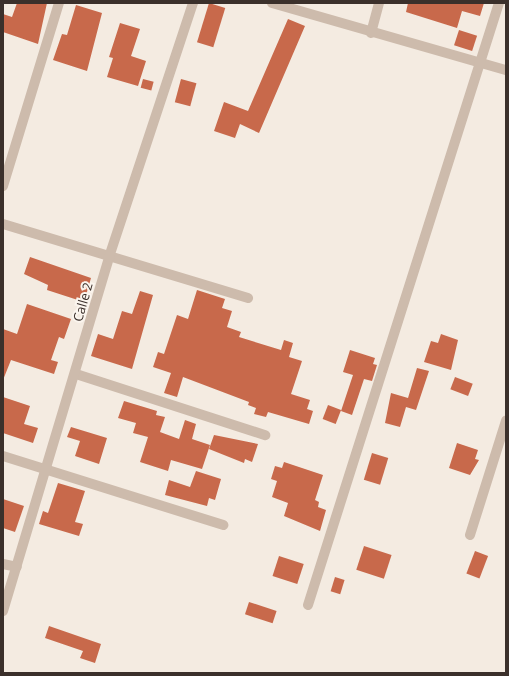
<!DOCTYPE html>
<html>
<head>
<meta charset="utf-8">
<style>
	body { margin:0 }
	#map { position:relative; width:509px; height:676px; overflow:hidden; background:#f4ebe1; font-family:"Open Sans",sans-serif }
	div>[style] { position:absolute }
	[style*='--x'] { left:calc(var(--x)*1px); top:calc(var(--y)*1px); width:calc(var(--w)*1px); rotate:calc(var(--a)*1deg) }
	.building>* { inset:0; background:#c8694b; transform-origin:0 0 }
	.minor>* { height:10px; margin:-5px; padding:0 5px; transform-origin:5px; border-radius:5px; background:#cdbbac }
	span { translate:-50% -50%; white-space:nowrap; text-align:center; line-height:1.15; -webkit-text-stroke:4px #fbf5ee; paint-order:stroke }
	.street-label { font-size:13px; color:#3b302b }
	.frame { position:absolute; inset:0; border:4px solid #3b302b; pointer-events:none }
</style>
</head>
<body>
<div id="map">
	<div class="building">
		<div style="clip-path:polygon(17px 3px,47px 3px,38px 44px,3px 32px,3px 14px,12px 17px)"></div>
		<div style="left:209px;top:3px;width:17px;height:41px;rotate:17deg"></div>
		<div style="clip-path:polygon(408px 3px,484px 3px,480px 16px,462px 11px,457px 28px,406px 12px)"></div>
		<div style="clip-path:polygon(76px 5px,102px 13px,87px 71px,53px 60px,62px 34px,67px 35px)"></div>
		<div style="clip-path:polygon(288px 19px,305px 26px,259px 133px,240px 124px,235px 138px,214px 131px,224px 102px,248px 111px)"></div>
		<div style="clip-path:polygon(120px 23px,140px 29px,131px 56px,146px 61px,138px 86px,107px 77px,113px 58px,109px 57px)"></div>
		<div style="left:459px;top:30px;width:19px;height:16px;rotate:18deg"></div>
		<div style="left:143px;top:79px;width:11px;height:9px;rotate:15deg"></div>
		<div style="left:181px;top:79px;width:16px;height:24px;rotate:15deg"></div>
		<div style="clip-path:polygon(30px 257px,91px 278px,84px 302px,47px 290px,48px 285px,24px 274px)"></div>
		<div style="clip-path:polygon(197px 290px,225px 299px,222px 308px,232px 311px,227px 327px,241px 332px,239px 337px,281px 350px,284px 340px,293px 343px,289px 357px,302px 361px,291px 394px,310px 400px,307px 409px,313px 411px,309px 424px,268px 412px,266px 417px,254px 414px,256px 408px,248px 405px,249px 402px,183px 377px,177px 397px,164px 393px,171px 373px,153px 367px,158px 352px,164px 354px,177px 315px,188px 319px)"></div>
		<div style="clip-path:polygon(140px 291px,153px 295px,132px 369px,91px 356px,98px 334px,113px 339px,122px 311px,132px 314px)"></div>
		<div style="clip-path:polygon(27px 304px,71px 319px,64px 339px,59px 337px,51px 360px,58px 362px,54px 374px,11px 360px,3px 380px,3px 329px,17px 334px)"></div>
		<div style="clip-path:polygon(441px 334px,458px 340px,451px 370px,424px 362px,431px 341px,438px 343px)"></div>
		<div style="clip-path:polygon(350px 350px,375px 358px,373px 364px,377px 365px,372px 381px,364px 379px,352px 415px,341px 411px,353px 375px,343px 372px)"></div>
		<div style="clip-path:polygon(417px 368px,429px 371px,416px 410px,406px 407px,400px 427px,385px 423px,391px 393px,408px 398px)"></div>
		<div style="left:455px;top:377px;width:19px;height:13px;rotate:21deg"></div>
		<div style="clip-path:polygon(3px 397px,30px 406px,24px 424px,38px 428px,33px 443px,3px 433px)"></div>
		<div style="clip-path:polygon(124px 401px,157px 411px,156px 415px,165px 417px,160px 432px,179px 439px,185px 420px,196px 424px,192px 439px,210px 445px,202px 469px,171px 460px,168px 471px,140px 462px,148px 437px,133px 433px,136px 423px,118px 418px)"></div>
		<div style="left:328px;top:405px;width:14px;height:15px;rotate:21deg"></div>
		<div style="clip-path:polygon(71px 427px,107px 438px,99px 464px,75px 456px,80px 441px,67px 437px)"></div>
		<div style="clip-path:polygon(214px 435px,258px 444px,252px 462px,245px 459px,244px 463px,209px 449px)"></div>
		<div style="clip-path:polygon(457px 443px,478px 450px,475px 459px,479px 460px,470px 475px,449px 468px)"></div>
		<div style="left:372px;top:453px;width:17px;height:28px;rotate:17deg"></div>
		<div style="clip-path:polygon(284px 462px,323px 475px,315px 500px,319px 502px,318px 507px,326px 510px,320px 531px,284px 516px,288px 503px,272px 497px,277px 481px,271px 479px,275px 466px,282px 468px)"></div>
		<div style="clip-path:polygon(196px 471px,221px 479px,215px 500px,209px 498px,207px 506px,165px 495px,169px 480px,190px 487px)"></div>
		<div style="clip-path:polygon(58px 483px,85px 491px,75px 522px,83px 524px,79px 536px,39px 524px,43px 511px,48px 513px)"></div>
		<div style="clip-path:polygon(3px 499px,24px 506px,15px 532px,3px 528px)"></div>
		<div style="left:364px;top:546px;width:29px;height:25px;rotate:18deg"></div>
		<div style="left:475px;top:551px;width:14px;height:24px;rotate:21deg"></div>
		<div style="left:279px;top:556px;width:26px;height:21px;rotate:18deg"></div>
		<div style="left:335px;top:577px;width:10px;height:15px;rotate:17deg"></div>
		<div style="left:249px;top:602px;width:29px;height:13px;rotate:18deg"></div>
		<div style="clip-path:polygon(49px 626px,101px 644px,95px 663px,80px 658px,83px 651px,45px 638px)"></div>
	</div>
	<div class="minor">
		<div style="--x:272;--y:3;--w:243;--a:16"></div>
		<div style="--x:371;--y:33;--w:31;--a:-75"></div>
		<div style="--x:3;--y:186;--w:191;--a:-73"></div>
		<div style="--x:3;--y:224;--w:256;--a:16.8"></div>
		<div style="--x:76;--y:374;--w:199;--a:17.9"></div>
		<div style="--x:3;--y:456;--w:231;--a:17.4"></div>
		<div style="--x:470;--y:535;--w:120;--a:-72.5"></div>
		<div style="--x:3;--y:564;--w:14;--a:12"></div>
		<div style="--x:308;--y:605;--w:632;--a:-72.4"></div>
		<div style="--x:3;--y:611;--w:370;--a:-73.3"></div>
		<div style="--x:109;--y:257;--w:268;--a:-71.7"></div>
	</div>
	<div class="street-label">
		<span style="left:83px;top:302px;rotate:-74deg">Calle 2</span>
	</div>
	<div class="frame"></div>
</div>
</body>
</html>
